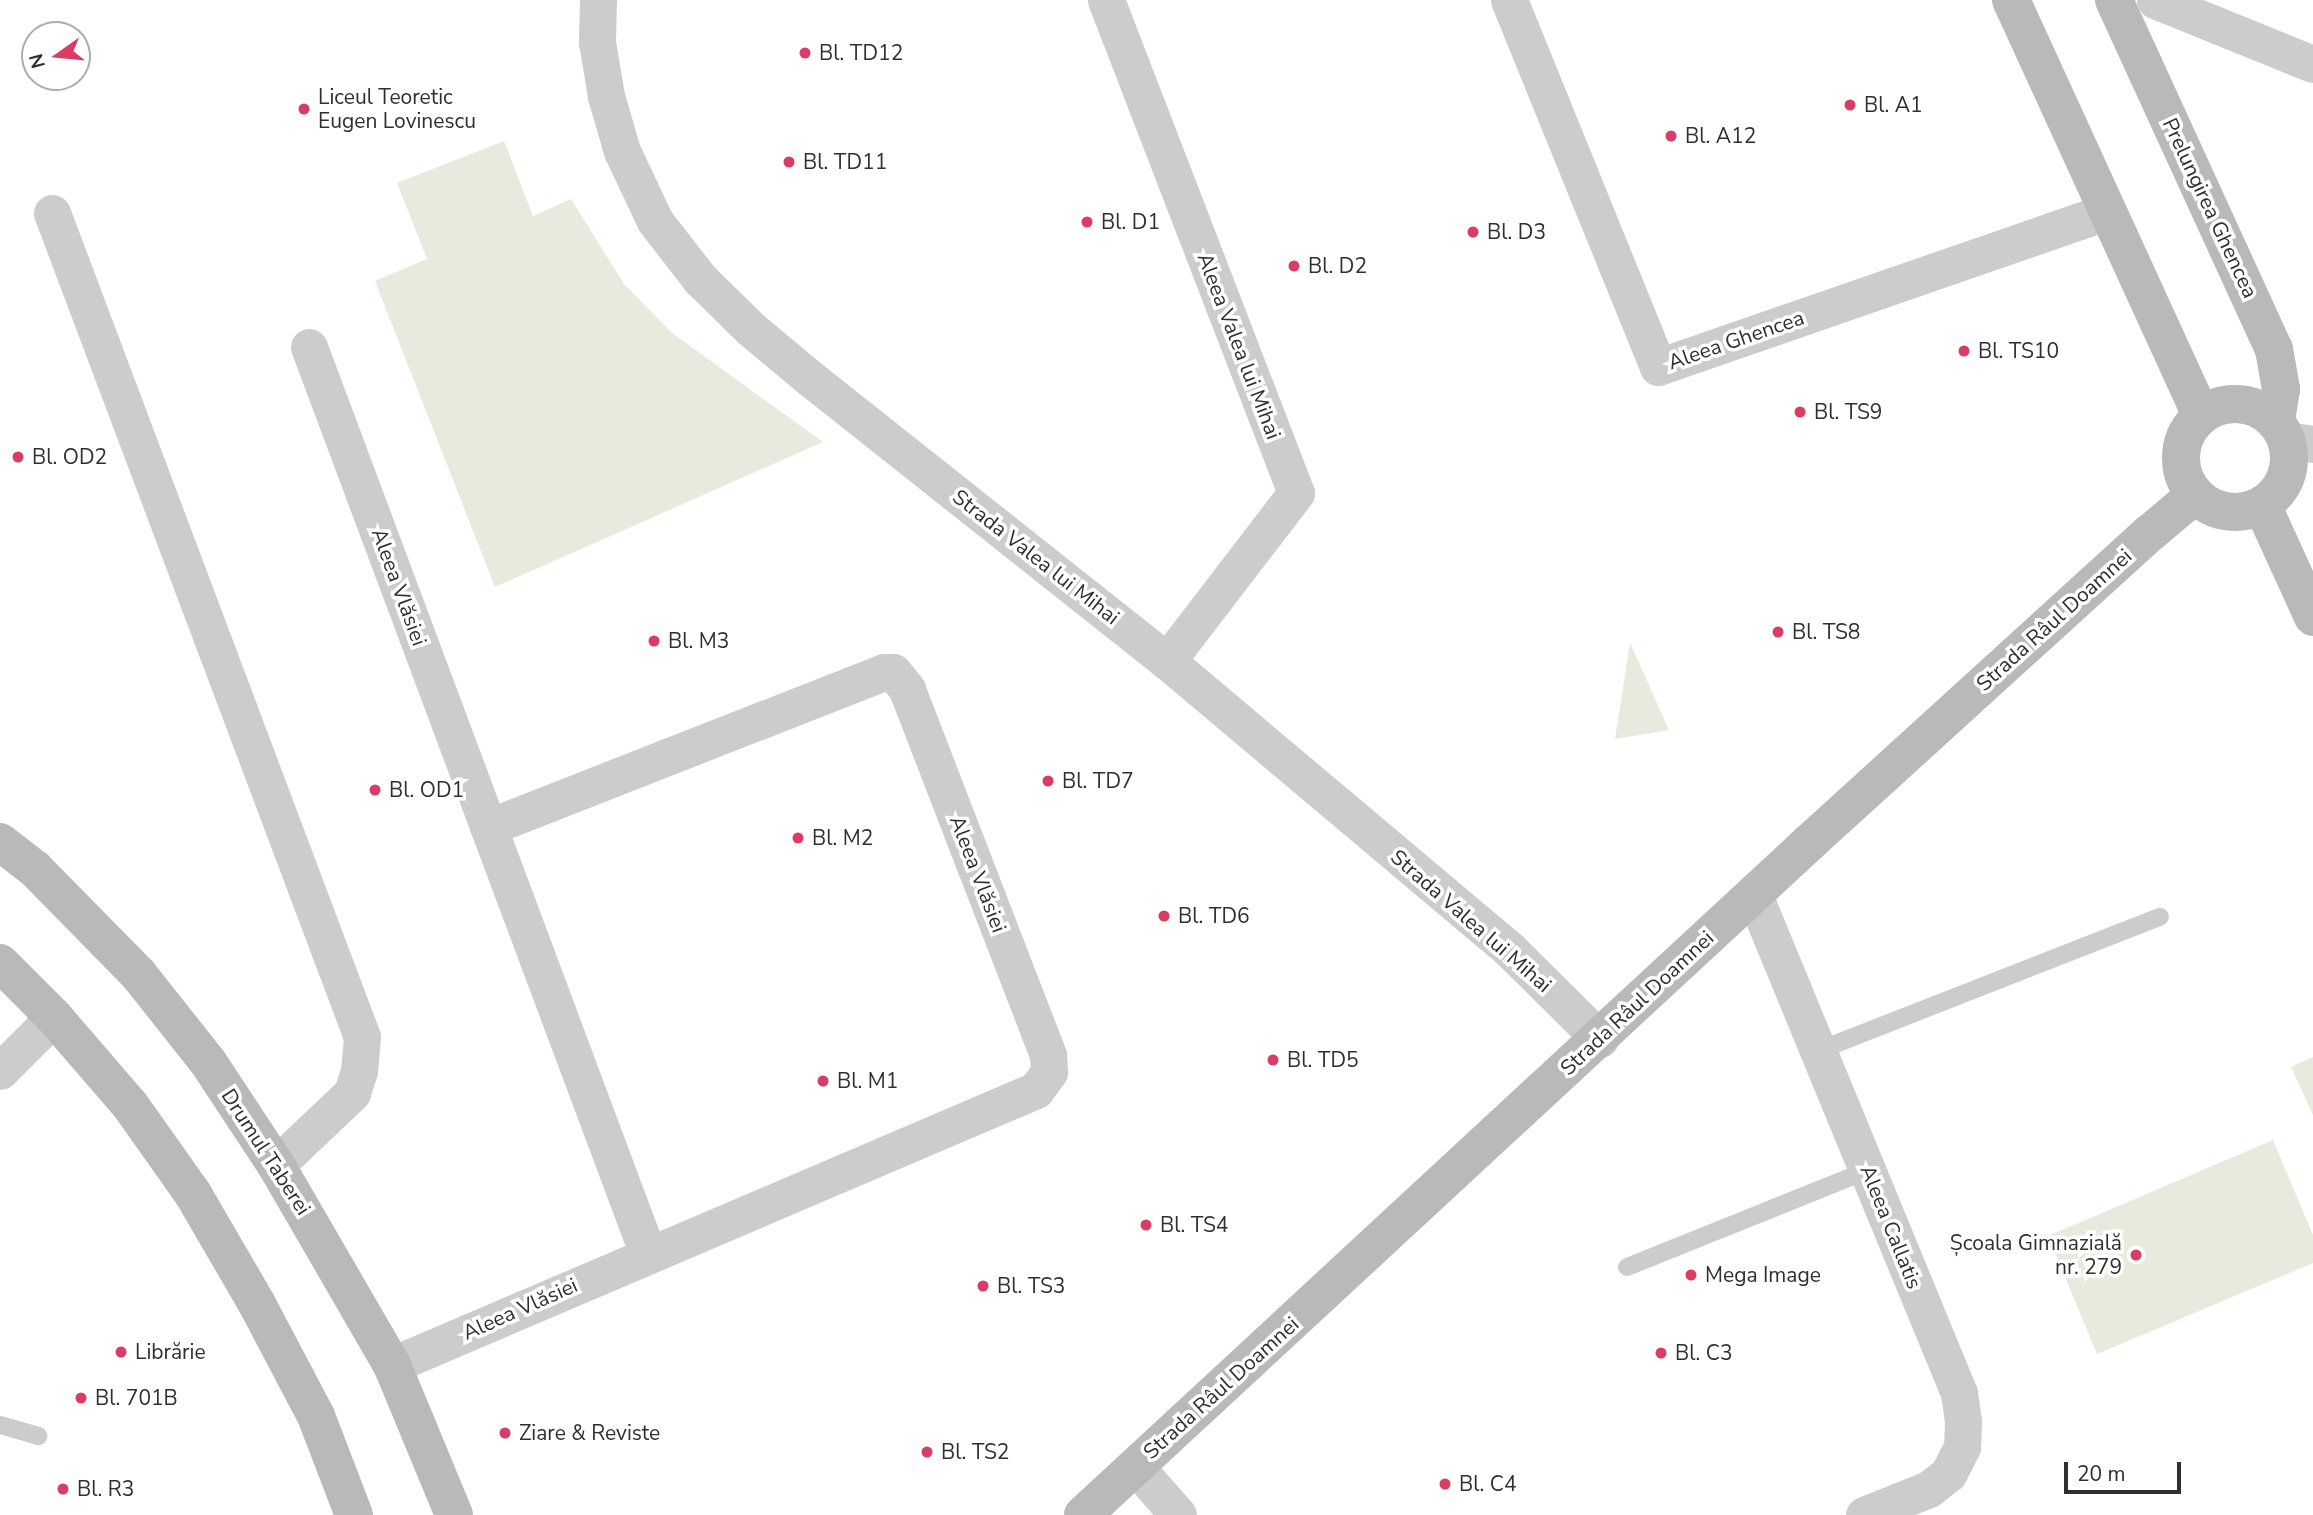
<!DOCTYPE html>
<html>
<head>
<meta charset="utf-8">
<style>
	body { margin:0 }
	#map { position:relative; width:2313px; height:1515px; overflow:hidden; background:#fff; font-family:"Nunito Sans",sans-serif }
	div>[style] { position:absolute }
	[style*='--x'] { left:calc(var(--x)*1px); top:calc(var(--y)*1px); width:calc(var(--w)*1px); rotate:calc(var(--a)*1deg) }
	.green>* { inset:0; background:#e7ebdd }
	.lane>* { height:18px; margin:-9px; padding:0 9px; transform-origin:9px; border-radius:9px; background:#ccc }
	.street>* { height:37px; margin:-18.5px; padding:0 18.5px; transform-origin:18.5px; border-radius:18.5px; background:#ccc }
	.secondary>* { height:38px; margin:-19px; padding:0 19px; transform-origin:19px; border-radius:19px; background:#b9b9b9 }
	.secondary>.ring { margin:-19px; padding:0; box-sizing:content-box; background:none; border:38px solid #b9b9b9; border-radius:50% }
	.dots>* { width:19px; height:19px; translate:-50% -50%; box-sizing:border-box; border:4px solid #fff; border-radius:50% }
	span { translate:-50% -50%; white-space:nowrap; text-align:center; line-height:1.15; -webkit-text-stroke:7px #fff; paint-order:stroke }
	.poi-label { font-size:21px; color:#2f2f2f }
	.left { translate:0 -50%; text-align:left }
	.right { translate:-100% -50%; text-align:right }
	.street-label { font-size:21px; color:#2f2f2f }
	.north { position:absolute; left:21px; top:21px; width:70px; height:70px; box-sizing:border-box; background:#fff; border:2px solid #acacac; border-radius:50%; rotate:255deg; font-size:19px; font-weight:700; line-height:28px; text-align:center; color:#2f2f2f }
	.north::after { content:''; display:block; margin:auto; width:24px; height:32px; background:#da3c64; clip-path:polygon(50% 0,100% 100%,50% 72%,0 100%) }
	.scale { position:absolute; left:2064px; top:1462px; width:117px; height:32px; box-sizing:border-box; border:4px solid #2f2f2f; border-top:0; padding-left:9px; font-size:21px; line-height:24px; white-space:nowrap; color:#2f2f2f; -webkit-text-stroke:5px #fff; paint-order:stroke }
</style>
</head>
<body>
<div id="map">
	<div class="green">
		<div style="clip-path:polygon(504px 141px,533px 216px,571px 199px,624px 284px,672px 333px,823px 442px,495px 587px,375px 281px,427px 259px,397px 183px)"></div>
		<div style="clip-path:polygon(1630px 643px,1669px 730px,1615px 739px)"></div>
		<div style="clip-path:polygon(2313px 1057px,2313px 1115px,2291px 1067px)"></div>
		<div style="clip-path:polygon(2273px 1140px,2313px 1235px,2313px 1263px,2097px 1354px,2048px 1236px)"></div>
	</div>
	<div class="lane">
		<div style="--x:1820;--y:1050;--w:365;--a:-21.4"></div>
		<div style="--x:1627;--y:1267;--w:260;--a:-21.9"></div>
		<div style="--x:0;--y:1425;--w:40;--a:16"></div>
	</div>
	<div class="street">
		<div style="--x:598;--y:0;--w:42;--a:91.4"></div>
		<div style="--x:597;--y:42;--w:55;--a:80.5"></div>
		<div style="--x:606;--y:96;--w:57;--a:73.8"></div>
		<div style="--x:622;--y:151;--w:77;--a:64.8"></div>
		<div style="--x:655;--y:221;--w:73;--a:52.2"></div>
		<div style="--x:700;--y:279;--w:71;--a:44.4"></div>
		<div style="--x:751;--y:329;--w:78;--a:39.8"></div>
		<div style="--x:811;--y:379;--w:454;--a:38.4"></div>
		<div style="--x:1167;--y:661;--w:447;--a:40.1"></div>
		<div style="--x:1509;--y:949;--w:128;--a:44.7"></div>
		<div style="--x:1106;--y:0;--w:528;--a:68.92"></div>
		<div style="--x:1296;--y:493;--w:212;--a:127.5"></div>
		<div style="--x:1509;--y:0;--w:396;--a:67.9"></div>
		<div style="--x:1658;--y:367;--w:476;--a:-19.1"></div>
		<div style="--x:2155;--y:0;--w:170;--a:22.1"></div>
		<div style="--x:52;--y:213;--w:880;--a:69.38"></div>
		<div style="--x:362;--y:1037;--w:34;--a:95"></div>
		<div style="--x:359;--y:1071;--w:23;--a:108"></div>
		<div style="--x:352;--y:1093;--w:105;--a:136.5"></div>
		<div style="--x:309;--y:347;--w:968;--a:69.51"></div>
		<div style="--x:2287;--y:440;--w:26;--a:9"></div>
		<div style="--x:1754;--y:895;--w:539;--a:67.63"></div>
		<div style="--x:1959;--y:1393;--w:28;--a:82"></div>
		<div style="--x:1963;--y:1421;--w:26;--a:92"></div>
		<div style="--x:1962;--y:1447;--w:30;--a:117"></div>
		<div style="--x:1948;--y:1474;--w:24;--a:142"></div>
		<div style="--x:1929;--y:1489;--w:70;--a:158.2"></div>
		<div style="--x:0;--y:1071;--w:76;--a:-45"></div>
		<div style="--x:392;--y:1365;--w:700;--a:-23.12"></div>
		<div style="--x:1036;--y:1090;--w:22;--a:-54"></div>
		<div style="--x:1049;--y:1072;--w:17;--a:-93"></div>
		<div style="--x:1048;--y:1055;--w:392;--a:-111.1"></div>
		<div style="--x:907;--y:689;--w:22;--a:-129"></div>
		<div style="--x:893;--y:672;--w:9;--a:180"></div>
		<div style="--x:884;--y:672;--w:425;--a:158.6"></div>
		<div style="--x:1135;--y:1466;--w:65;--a:48.7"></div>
	</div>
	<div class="secondary">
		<div style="--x:2011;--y:0;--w:456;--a:65.4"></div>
		<div style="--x:2114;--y:0;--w:384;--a:65.4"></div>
		<div style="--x:2274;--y:349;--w:41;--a:80.1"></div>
		<div style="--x:2281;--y:389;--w:33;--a:99"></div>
		<div class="ring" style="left:2181px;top:404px;width:70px;height:70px"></div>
		<div style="--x:2262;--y:505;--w:123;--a:65.5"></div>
		<div style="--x:0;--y:842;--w:44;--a:37.6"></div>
		<div style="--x:35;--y:869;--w:148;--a:45.5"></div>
		<div style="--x:139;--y:975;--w:111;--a:51.6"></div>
		<div style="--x:208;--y:1062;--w:123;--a:56.6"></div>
		<div style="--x:276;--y:1165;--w:231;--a:59.9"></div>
		<div style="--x:392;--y:1365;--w:162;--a:67.5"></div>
		<div style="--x:0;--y:963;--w:76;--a:45"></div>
		<div style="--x:54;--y:1017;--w:116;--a:49.2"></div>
		<div style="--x:130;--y:1105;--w:109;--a:54.7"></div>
		<div style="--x:193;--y:1194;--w:127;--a:59.8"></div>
		<div style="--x:257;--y:1304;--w:127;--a:62.2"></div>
		<div style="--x:316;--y:1416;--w:106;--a:69"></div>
		<div style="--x:1083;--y:1515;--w:991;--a:-42.79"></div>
		<div style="--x:1810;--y:842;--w:459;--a:-42.3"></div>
		<div style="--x:2150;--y:533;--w:59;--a:-40.2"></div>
	</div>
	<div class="dots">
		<div style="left:805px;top:53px;background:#da3c64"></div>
		<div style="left:1850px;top:105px;background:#da3c64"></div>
		<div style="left:304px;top:109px;background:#da3c64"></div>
		<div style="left:1671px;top:136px;background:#da3c64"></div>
		<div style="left:789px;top:162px;background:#da3c64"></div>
		<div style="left:1087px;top:222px;background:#da3c64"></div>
		<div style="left:1473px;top:232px;background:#da3c64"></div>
		<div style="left:1294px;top:266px;background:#da3c64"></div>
		<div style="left:1964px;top:351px;background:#da3c64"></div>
		<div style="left:1800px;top:412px;background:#da3c64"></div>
		<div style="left:18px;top:457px;background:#da3c64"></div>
		<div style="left:1778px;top:632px;background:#da3c64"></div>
		<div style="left:654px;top:641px;background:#da3c64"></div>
		<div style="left:1048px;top:781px;background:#da3c64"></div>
		<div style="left:375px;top:790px;background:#da3c64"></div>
		<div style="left:798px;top:838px;background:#da3c64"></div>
		<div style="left:1164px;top:916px;background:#da3c64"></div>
		<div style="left:1273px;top:1060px;background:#da3c64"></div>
		<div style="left:823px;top:1081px;background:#da3c64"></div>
		<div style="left:1146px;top:1225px;background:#da3c64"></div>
		<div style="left:2136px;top:1255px;background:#da3c64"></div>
		<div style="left:1691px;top:1275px;background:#da3c64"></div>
		<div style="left:983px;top:1286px;background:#da3c64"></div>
		<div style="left:121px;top:1352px;background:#da3c64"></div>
		<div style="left:1661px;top:1353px;background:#da3c64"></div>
		<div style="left:81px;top:1398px;background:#da3c64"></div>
		<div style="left:505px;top:1433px;background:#da3c64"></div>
		<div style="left:927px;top:1452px;background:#da3c64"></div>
		<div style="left:1445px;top:1484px;background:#da3c64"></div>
		<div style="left:63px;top:1489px;background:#da3c64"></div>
	</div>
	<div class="poi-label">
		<span class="left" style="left:819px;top:53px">Bl. TD12</span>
		<span class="left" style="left:318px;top:109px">Liceul Teoretic<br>Eugen Lovinescu</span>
		<span class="left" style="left:1864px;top:105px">Bl. A1</span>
		<span class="left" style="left:1685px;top:136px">Bl. A12</span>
		<span class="left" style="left:803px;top:162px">Bl. TD11</span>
		<span class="left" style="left:1101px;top:222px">Bl. D1</span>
		<span class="left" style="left:1487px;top:232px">Bl. D3</span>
		<span class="left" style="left:1308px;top:266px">Bl. D2</span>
		<span class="left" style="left:1978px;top:351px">Bl. TS10</span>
		<span class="left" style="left:1814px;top:412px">Bl. TS9</span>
		<span class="left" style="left:32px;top:457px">Bl. OD2</span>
		<span class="left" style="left:1792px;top:632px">Bl. TS8</span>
		<span class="left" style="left:668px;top:641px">Bl. M3</span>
		<span class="left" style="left:1062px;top:781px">Bl. TD7</span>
		<span class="left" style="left:389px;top:790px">Bl. OD1</span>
		<span class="left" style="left:812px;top:838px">Bl. M2</span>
		<span class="left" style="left:1178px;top:916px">Bl. TD6</span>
		<span class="left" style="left:1287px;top:1060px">Bl. TD5</span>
		<span class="left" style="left:837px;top:1081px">Bl. M1</span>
		<span class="left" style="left:1160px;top:1225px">Bl. TS4</span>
		<span class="right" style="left:2122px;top:1255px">Școala Gimnazială<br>nr. 279</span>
		<span class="left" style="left:1705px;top:1275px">Mega Image</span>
		<span class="left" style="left:997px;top:1286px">Bl. TS3</span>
		<span class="left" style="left:135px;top:1352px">Librărie</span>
		<span class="left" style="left:1675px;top:1353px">Bl. C3</span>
		<span class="left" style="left:95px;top:1398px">Bl. 701B</span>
		<span class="left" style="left:519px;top:1433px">Ziare &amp; Reviste</span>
		<span class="left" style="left:941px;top:1452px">Bl. TS2</span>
		<span class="left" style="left:1459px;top:1484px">Bl. C4</span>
		<span class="left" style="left:77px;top:1489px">Bl. R3</span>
	</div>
	<div class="street-label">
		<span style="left:2210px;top:208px;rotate:65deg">Prelungirea Ghencea</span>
		<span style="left:1736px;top:340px;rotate:-19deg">Aleea Ghencea</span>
		<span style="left:1239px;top:346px;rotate:69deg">Aleea Valea lui Mihai</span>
		<span style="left:1036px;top:557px;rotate:38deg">Strada Valea lui Mihai</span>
		<span style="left:399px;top:587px;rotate:70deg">Aleea Vlăsiei</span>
		<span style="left:2054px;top:620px;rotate:-42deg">Strada Râul Doamnei</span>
		<span style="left:978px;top:874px;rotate:69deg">Aleea Vlăsiei</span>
		<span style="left:1471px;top:921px;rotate:41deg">Strada Valea lui Mihai</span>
		<span style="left:1637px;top:1003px;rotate:-43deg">Strada Râul Doamnei</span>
		<span style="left:266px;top:1152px;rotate:57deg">Drumul Taberei</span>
		<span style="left:1891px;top:1227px;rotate:68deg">Aleea Callatis</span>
		<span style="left:520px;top:1309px;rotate:-24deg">Aleea Vlăsiei</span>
		<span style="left:1221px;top:1388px;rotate:-42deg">Strada Râul Doamnei</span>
	</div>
	<div class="north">N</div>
	<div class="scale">20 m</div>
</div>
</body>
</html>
